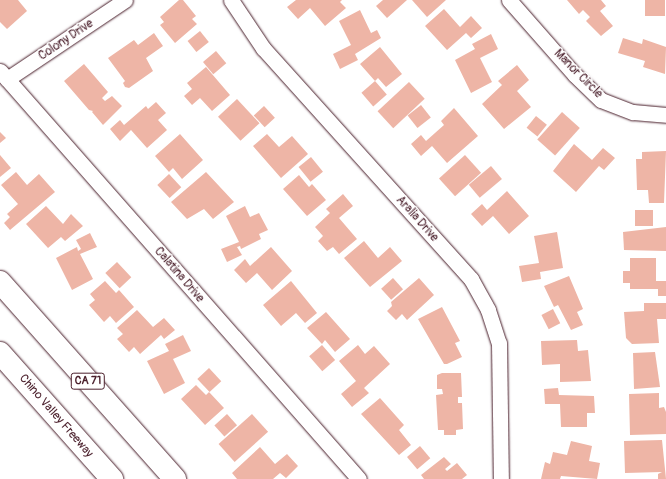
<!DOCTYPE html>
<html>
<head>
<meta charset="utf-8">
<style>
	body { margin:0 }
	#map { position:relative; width:666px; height:479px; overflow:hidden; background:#fff; font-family:Pangolin,sans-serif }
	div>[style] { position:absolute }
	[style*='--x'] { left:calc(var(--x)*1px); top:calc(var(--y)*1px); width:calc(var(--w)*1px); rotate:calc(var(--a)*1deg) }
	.building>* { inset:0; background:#eeb5a6; transform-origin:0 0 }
	.roads { filter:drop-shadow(0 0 1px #4a1f2b) drop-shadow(0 0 1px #4a1f2b) }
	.minor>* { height:15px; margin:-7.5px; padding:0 7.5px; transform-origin:7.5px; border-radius:7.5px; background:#fff }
	.motorway>* { height:22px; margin:-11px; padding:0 11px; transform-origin:11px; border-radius:11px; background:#fff }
	span { translate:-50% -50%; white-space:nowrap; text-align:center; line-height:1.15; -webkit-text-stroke:3px #fff; paint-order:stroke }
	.shield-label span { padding:1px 3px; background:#fff; border:1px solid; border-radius:3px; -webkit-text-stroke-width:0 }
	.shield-label { font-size:11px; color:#4a1f2b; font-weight:700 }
	.street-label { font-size:12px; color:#4a1f2b }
</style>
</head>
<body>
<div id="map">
	<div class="building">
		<div style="clip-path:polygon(0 0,18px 0,27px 11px,7px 29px,0 22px)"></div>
		<div style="clip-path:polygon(179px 0,183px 0,196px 16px,192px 19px,197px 24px,175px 43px,160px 25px,164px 22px,160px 17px)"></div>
		<div style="clip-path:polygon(296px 0,342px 0,340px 2px,346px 8px,325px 26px,310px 8px,298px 19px,287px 7px)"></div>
		<div style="clip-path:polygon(383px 0,407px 0,387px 18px,376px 6px)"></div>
		<div style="clip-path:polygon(412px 0,446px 0,427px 17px)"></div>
		<div style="clip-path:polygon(567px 0,601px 0,606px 6px,600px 11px,613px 26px,601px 36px,586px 21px,590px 17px,583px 10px,579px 14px)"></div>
		<div style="left:645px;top:0;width:20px;height:16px"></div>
		<div style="clip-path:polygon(444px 9px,460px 27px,471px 16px,482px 28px,471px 38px,466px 33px,447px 50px,425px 26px)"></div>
		<div style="clip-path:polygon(360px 10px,371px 33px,377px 30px,381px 38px,355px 54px,358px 60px,340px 69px,333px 54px,351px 45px,339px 21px)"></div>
		<div style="left:200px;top:31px;width:14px;height:16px;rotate:51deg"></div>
		<div style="clip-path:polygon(154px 33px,163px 46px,146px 58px,153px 71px,129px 88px,125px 87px,123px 83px,125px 81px,108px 58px,134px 40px,138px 45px)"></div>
		<div style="clip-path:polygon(491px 34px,498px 49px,480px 58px,492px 82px,471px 93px,455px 60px,475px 49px,472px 44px)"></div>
		<div style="clip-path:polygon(623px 38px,642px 44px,643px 39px,666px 47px,665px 74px,643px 67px,645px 61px,618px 53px)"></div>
		<div style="clip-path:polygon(380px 47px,402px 74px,386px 87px,378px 78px,375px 81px,360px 64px)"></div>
		<div style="left:216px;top:51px;width:16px;height:17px;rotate:50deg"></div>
		<div style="clip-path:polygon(84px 64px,108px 92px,102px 98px,105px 101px,112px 96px,122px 106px,103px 125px,92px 112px,93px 111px,89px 110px,64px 81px)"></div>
		<div style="clip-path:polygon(517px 65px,529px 80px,517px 91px,531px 107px,504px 129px,482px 104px,502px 85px,498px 81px)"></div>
		<div style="clip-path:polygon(206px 67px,230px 95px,212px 111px,200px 98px,192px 105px,184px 96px,192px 89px,187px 83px)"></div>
		<div style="left:375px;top:81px;width:18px;height:18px;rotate:49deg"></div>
		<div style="left:409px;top:82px;width:23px;height:43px;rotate:47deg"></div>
		<div style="left:237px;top:99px;width:33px;height:26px;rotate:47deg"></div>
		<div style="clip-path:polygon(156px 102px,166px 113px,158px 120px,167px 130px,147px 148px,131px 130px,120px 141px,110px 129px,120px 120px,124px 125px,146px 106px,148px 109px)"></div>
		<div style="left:421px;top:105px;width:16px;height:17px;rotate:52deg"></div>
		<div style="left:264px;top:106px;width:16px;height:14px;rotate:47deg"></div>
		<div style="clip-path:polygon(454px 108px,478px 136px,447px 163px,432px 146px,421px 156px,411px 144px,421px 135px,426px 141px,444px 125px,441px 121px)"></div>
		<div style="left:562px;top:112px;width:24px;height:37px;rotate:42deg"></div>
		<div style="left:536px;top:116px;width:14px;height:15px;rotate:39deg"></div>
		<div style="clip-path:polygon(0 132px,6px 138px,0 143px)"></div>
		<div style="clip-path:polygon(180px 134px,203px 160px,182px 179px,173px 168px,169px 172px,155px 156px)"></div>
		<div style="clip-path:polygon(267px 134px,279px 147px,292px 136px,308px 154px,281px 178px,253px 146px)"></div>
		<div style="clip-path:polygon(574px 144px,592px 160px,603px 148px,615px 158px,604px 170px,599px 166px,576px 192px,553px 171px)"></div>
		<div style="clip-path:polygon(666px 151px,664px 203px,649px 203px,648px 190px,637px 190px,636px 159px,642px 159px,642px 152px)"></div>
		<div style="clip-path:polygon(0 155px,11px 168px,0 177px)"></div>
		<div style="left:465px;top:155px;width:24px;height:35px;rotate:48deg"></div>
		<div style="left:311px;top:157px;width:19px;height:16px;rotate:51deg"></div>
		<div style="left:491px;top:166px;width:17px;height:29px;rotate:50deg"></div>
		<div style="clip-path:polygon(16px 172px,27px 185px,39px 174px,55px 192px,10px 230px,4px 223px,10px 217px,7px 214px,18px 204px,1px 185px)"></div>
		<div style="clip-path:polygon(206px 172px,234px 202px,213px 219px,204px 209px,187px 219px,171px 202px)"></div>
		<div style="left:169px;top:174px;width:18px;height:16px;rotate:47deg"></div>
		<div style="clip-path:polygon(299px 175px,309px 187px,312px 184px,326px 200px,307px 216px,283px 189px)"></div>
		<div style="clip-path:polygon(507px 191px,529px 216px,509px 234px,493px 216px,482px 226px,471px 214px,482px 204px,487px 210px)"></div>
		<div style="clip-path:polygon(343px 194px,353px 206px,339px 218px,357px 239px,339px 254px,333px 247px,327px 251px,318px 241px,323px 236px,315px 227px,330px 213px,326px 209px)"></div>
		<div style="clip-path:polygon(46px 206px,63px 224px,71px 214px,83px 226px,65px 241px,61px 237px,48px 248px,26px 224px)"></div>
		<div style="clip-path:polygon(245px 206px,250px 217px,259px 213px,268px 230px,259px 234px,261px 239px,241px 249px,240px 246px,237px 247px,242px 255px,227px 262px,221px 249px,239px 242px,226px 216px)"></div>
		<div style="left:635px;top:210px;width:18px;height:16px"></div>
		<div style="clip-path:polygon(666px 227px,666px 251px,624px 250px,623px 232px)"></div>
		<div style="clip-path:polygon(557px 232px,563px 268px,540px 272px,541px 279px,522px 282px,519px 266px,539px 263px,534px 236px)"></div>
		<div style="clip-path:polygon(90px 233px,97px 247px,80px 254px,93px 279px,72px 290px,56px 258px,77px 247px,78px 251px,81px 249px,76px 240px)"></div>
		<div style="clip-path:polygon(364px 241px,378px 258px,390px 247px,402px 261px,370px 287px,344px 258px)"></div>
		<div style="clip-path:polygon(271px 247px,292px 271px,272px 290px,257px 273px,246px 283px,234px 270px,245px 259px,250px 266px)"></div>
		<div style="clip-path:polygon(630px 258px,656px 258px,656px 281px,666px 281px,666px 296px,658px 296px,658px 289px,630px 289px,630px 283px,623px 283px,623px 271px,630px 271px)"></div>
		<div style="left:117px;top:262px;width:21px;height:16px;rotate:47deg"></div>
		<div style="clip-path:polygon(569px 276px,583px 309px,577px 312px,583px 325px,571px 330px,558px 305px,554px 307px,544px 286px)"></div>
		<div style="left:393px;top:278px;width:15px;height:16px;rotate:48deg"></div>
		<div style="clip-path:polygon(419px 278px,434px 295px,407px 320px,402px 314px,396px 320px,387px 311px,392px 306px,391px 302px)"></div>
		<div style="clip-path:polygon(105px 281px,116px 293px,119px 290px,134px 307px,116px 323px,110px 316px,104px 322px,89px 305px,95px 300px,90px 294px)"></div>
		<div style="clip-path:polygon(291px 281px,317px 313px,305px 323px,296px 313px,281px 326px,263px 305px)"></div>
		<div style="clip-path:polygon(644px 303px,666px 303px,666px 319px,657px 319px,659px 343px,632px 344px,626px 338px,624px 312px,644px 311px)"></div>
		<div style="clip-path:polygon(442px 307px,460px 341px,455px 343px,462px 357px,447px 364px,444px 364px,418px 319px)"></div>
		<div style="left:553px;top:309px;width:16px;height:13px;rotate:63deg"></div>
		<div style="clip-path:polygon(137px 310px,153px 327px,164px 318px,175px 330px,164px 339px,161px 335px,140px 354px,134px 347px,129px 352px,117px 339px,123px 334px,117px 328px)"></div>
		<div style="clip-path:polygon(326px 312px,350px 339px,335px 352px,325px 340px,322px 344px,307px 328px)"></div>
		<div style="clip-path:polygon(183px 335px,191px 351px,173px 359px,185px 383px,164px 394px,147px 361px,169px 351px,165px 344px)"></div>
		<div style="clip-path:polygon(577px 340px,578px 351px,588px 350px,591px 381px,560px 382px,560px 364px,542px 365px,541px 341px)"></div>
		<div style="left:322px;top:345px;width:20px;height:17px;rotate:49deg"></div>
		<div style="clip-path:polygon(358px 345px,365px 354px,374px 346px,390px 364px,364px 388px,369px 393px,352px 407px,341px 394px,356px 381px,339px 361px)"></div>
		<div style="clip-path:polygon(655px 352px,660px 387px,634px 389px,633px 353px)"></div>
		<div style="left:209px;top:368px;width:18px;height:16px;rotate:47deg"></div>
		<div style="clip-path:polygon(442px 373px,461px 373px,462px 397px,458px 397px,458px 403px,462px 403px,463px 429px,456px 430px,456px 435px,444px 435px,444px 430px,438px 430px,436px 395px,443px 394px,442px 389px,437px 389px,437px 375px)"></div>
		<div style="clip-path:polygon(196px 385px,206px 395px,209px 392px,224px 408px,205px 425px,181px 399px)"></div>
		<div style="clip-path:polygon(558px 388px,559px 395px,594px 396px,595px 413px,587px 413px,587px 427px,561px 427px,560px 404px,545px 404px,544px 389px)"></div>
		<div style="clip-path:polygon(659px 393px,659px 408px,664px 407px,666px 412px,666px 434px,630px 435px,629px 394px)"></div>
		<div style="clip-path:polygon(380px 398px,404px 425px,399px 430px,411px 445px,399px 455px,361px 414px)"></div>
		<div style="left:227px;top:414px;width:15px;height:17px;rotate:48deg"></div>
		<div style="left:252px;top:414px;width:24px;height:45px;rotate:48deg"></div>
		<div style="clip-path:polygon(662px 440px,666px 479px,658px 479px,658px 474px,662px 472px,625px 473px,624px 441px)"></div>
		<div style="clip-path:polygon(571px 441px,592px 446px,589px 461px,600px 463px,597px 479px,561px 476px,560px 479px,541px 479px,545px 462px,550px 464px,553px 452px,567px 455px)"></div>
		<div style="left:420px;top:446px;width:16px;height:17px;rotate:50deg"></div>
		<div style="clip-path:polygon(260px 447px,275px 464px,287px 454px,298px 466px,286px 478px,280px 473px,273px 479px,237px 479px,232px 473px)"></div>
		<div style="clip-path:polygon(444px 457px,451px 464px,445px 469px,447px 471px,457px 463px,467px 475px,462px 479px,424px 479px,421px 475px)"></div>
	</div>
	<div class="roads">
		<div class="minor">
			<div style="--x:231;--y:0;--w:58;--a:56.3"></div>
			<div style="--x:263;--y:48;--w:311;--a:48"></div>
			<div style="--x:471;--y:279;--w:35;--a:61"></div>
			<div style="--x:488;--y:310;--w:35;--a:72"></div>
			<div style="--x:499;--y:343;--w:136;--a:89.2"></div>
			<div style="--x:509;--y:0;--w:100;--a:48.7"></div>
			<div style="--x:575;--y:75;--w:36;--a:44"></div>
			<div style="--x:601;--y:100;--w:34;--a:21"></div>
			<div style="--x:633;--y:112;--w:33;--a:5"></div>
			<div style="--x:0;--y:71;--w:543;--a:48.66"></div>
			<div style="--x:7;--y:79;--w:142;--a:-33.8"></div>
		</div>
		<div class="motorway">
			<div style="--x:0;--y:282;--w:264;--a:48.4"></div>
			<div style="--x:0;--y:353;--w:169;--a:48.4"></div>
		</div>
	</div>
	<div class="shield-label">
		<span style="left:88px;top:381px">CA 71</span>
	</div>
	<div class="street-label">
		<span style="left:66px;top:40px;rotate:-34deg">Colony Drive</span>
		<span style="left:578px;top:74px;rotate:45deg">Manor Circle</span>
		<span style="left:417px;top:219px;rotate:48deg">Aralia Drive</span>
		<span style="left:179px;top:275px;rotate:49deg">Calatina Drive</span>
		<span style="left:56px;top:416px;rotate:49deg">Chino Valley Freeway</span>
	</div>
</div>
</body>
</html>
